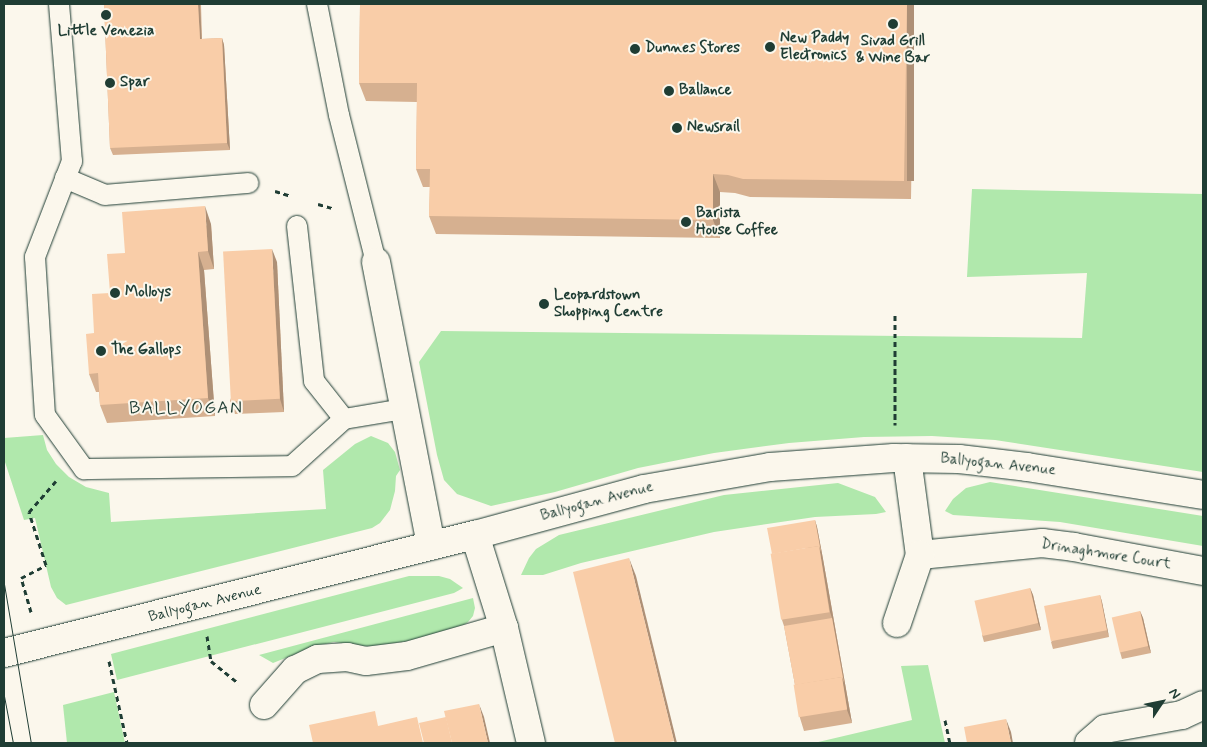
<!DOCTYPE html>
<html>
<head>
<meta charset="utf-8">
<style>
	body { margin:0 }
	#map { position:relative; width:1207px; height:747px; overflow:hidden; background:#fbf7ec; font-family:Mynerve,sans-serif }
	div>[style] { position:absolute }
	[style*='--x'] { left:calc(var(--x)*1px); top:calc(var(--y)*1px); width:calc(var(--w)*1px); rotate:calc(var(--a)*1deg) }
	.green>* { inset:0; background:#b0e8ac }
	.path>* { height:3px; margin-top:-1.5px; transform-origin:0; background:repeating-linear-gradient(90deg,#1f3d34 0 5px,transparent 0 9px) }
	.roads { filter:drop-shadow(0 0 1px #1f3d34) drop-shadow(0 0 1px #1f3d34) }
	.lane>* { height:20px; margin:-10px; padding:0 10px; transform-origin:10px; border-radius:10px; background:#fbf7ec }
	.street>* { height:28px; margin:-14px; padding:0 14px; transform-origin:14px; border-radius:14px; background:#fbf7ec }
	.tram>* { height:1px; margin:-0.5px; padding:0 0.5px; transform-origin:0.5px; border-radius:0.5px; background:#1f3d34 }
	.wall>* { inset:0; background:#d6b090 }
	.shaded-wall>* { inset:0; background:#ae9076; transform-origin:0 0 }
	.building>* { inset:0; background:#f9cda8; transform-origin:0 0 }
	.dots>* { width:14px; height:14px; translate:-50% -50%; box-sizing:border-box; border:2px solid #fbf7ec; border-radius:50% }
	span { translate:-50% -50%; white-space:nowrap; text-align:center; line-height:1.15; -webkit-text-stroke:4px #fbf7ec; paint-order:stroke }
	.poi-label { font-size:15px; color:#1f3d34; font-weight:700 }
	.left { translate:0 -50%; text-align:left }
	.street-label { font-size:15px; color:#1f3d34 }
	.quarter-label { font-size:18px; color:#1f3d34; letter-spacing:1px }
	.frame { position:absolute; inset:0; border:5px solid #1f3d34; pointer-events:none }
	.north { position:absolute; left:1137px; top:677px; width:50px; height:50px; -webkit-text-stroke:4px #fbf7ec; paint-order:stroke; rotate:56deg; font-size:14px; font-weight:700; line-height:20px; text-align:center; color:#1f3d34 }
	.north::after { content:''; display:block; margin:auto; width:18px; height:22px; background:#1f3d34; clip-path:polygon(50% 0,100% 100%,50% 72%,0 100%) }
</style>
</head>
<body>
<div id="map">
	<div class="green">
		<div style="clip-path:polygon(972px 189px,1203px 194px,1203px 472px,995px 440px,932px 436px,864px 437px,789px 443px,714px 453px,638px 468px,555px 492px,491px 506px,457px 494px,444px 480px,437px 455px,419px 362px,441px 331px,1082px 338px,1087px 273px,967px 277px)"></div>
		<div style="clip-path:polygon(43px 435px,47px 450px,56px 464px,69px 477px,86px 487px,109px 493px,111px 522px,326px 509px,323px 470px,355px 444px,371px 436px,388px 443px,395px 452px,400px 470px,396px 476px,395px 491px,390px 510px,380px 523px,372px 528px,66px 605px,57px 598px,51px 587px,35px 518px,24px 520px,4px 459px,4px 438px)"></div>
		<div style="clip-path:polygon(990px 482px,1203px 516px,1203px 546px,1060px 522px,953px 515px,945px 511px,953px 499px,966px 488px)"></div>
		<div style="clip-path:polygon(838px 483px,875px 497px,886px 512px,876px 514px,815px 517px,714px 532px,581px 563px,543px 575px,521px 575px,529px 558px,536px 549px,559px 535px,724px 495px)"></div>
		<div style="clip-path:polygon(409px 576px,439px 576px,450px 579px,463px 588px,454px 593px,117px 680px,111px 654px)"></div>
		<div style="clip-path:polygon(473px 598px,475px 608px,473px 616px,468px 622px,458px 629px,427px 638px,370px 647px,334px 642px,313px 647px,273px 663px,259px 655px)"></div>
		<div style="clip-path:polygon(928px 665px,945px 743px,814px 743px,912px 720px,901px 666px)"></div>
		<div style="clip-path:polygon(114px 692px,125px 743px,67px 743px,63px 705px)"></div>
	</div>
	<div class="path">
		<div style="--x:275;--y:191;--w:17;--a:17"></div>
		<div style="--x:318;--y:204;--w:15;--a:16"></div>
		<div style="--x:895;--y:315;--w:110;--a:90"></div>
		<div style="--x:31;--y:612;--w:35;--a:-106"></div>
		<div style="--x:21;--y:578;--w:28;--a:-27"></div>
		<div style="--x:46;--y:565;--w:56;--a:-107.8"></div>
		<div style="--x:29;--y:512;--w:41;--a:-48.9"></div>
		<div style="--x:207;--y:636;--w:25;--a:81"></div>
		<div style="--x:211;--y:661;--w:36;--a:39"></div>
		<div style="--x:109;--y:661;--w:84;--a:77.6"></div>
		<div style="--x:945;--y:720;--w:24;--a:78"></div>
	</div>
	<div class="roads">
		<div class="lane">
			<div style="--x:59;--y:4;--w:158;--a:85.3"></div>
			<div style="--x:72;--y:161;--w:103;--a:111.1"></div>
			<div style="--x:35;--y:257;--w:158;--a:86.4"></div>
			<div style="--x:45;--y:415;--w:67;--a:54.2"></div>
			<div style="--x:84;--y:469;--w:208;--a:-0.8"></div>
			<div style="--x:292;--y:466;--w:70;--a:-42.1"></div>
			<div style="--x:344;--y:419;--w:61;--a:-9.5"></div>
			<div style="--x:317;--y:4;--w:113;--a:78.8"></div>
			<div style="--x:339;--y:115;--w:152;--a:75.9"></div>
			<div style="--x:65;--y:178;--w:43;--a:23"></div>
			<div style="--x:105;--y:195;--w:144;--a:-4.8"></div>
			<div style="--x:297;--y:226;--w:156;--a:83.7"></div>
			<div style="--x:314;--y:381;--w:48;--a:51.7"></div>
		</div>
		<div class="street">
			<div style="--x:376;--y:262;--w:289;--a:79"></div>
			<div style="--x:907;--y:458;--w:98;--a:82.4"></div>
			<div style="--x:920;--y:555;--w:123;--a:-5.6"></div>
			<div style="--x:1042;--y:543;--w:32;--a:7"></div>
			<div style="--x:1074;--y:547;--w:131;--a:10.5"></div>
			<div style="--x:475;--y:535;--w:97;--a:72.7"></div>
			<div style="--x:504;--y:628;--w:118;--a:76.8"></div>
			<div style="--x:897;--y:623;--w:72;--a:-71.3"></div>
			<div style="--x:4;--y:653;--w:486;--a:-14.1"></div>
			<div style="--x:475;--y:535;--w:175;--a:-15.2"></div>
			<div style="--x:644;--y:489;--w:128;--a:-9.9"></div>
			<div style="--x:770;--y:467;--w:124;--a:-4.2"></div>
			<div style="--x:894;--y:458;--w:65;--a:0.9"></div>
			<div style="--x:959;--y:459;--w:68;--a:6.7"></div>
			<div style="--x:1027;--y:467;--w:178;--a:9"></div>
			<div style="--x:264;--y:705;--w:47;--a:-48.5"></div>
			<div style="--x:295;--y:670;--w:25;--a:-26"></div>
			<div style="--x:318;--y:659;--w:29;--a:-4"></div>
			<div style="--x:347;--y:657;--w:19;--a:12"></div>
			<div style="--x:366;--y:661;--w:41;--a:-7"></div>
			<div style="--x:407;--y:656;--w:101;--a:-16.1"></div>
			<div style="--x:1089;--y:743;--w:21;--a:-41"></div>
			<div style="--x:1105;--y:729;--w:78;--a:-10.3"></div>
			<div style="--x:1182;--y:715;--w:23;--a:-25"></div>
		</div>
	</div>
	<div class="tram">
		<div style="--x:4;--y:584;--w:161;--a:80.4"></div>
		<div style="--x:4;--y:696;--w:48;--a:79.2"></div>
	</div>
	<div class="wall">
		<div style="clip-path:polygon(104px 4px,201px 4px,202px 39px,222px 38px,224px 45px,230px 150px,113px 155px,110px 148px)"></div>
		<div style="clip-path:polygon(360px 4px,914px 4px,911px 199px,750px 197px,735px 193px,720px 192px,720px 238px,436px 234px,429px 216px,430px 187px,423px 187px,416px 169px,417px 102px,366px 101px,359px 83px)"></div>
		<div style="clip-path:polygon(211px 224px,214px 269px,204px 270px,215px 416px,107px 423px,100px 405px,99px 392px,96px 392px,89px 374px,94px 333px,125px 253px)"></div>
		<div style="clip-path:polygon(277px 262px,284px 412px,235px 414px,230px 401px)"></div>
		<div style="clip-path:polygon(815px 520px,817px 527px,823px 559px,852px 723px,804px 731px,800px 718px,795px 685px,784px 626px,782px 620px)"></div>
		<div style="clip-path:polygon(1030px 588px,1033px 595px,1041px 630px,984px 642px,982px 635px)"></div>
		<div style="clip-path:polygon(1100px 595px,1102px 602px,1109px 637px,1053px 649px,1051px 642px)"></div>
		<div style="clip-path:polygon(1140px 611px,1143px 618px,1151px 653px,1122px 659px,1120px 652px)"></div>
	</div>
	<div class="shaded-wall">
		<div style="clip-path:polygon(198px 4px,200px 4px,202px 46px,200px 39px)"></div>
		<div style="left:907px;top:4px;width:7px;height:177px"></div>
		<div style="clip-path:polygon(222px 38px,224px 45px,230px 150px,227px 143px)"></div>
		<div style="clip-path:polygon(713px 174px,720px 192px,720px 238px,713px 220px)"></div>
		<div style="clip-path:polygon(205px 206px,211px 224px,214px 269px,208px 251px)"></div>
		<div style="clip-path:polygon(272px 249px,277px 262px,284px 412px,280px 399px)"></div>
		<div style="clip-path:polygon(198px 252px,204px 270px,215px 416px,208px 398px)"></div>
		<div style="clip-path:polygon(815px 520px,817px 527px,823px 559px,852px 723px,847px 710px,832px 618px,830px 612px,819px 546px)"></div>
		<div style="clip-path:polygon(629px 558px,636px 576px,677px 743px,675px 743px,674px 741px)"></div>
		<div style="clip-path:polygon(1030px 588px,1033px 595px,1041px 630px,1038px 623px)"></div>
		<div style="clip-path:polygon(1100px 595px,1102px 602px,1109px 637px,1107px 630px)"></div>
		<div style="clip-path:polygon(1140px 611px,1143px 618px,1151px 653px,1148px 646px)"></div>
		<div style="clip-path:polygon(479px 704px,484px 717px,490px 743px,488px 743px)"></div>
		<div style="clip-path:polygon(1006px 719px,1011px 732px,1013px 743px,1011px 743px)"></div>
	</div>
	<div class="building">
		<div style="clip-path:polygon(104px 4px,198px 4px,200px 39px,222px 38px,227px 143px,110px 148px)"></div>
		<div style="clip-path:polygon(360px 4px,907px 4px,904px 181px,743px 179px,728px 175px,713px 174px,713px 220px,429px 216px,430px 169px,416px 169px,417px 83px,359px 83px)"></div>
		<div style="clip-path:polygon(205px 206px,208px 251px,198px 252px,208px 398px,100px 405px,98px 373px,89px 374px,86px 334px,94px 333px,92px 294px,110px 293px,107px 254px,125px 253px,122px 212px)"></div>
		<div style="left:272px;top:249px;width:150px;height:49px;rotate:87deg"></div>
		<div style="clip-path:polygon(815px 520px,821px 552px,819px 546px,772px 554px,767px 528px)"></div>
		<div style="left:819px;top:546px;width:67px;height:49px;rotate:81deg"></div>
		<div style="clip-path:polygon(629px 558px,674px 741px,665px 743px,615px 743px,573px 572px)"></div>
		<div style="left:1030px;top:588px;width:36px;height:57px;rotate:77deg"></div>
		<div style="left:1100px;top:595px;width:36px;height:57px;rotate:79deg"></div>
		<div style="left:1140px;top:611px;width:36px;height:29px;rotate:77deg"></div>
		<div style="clip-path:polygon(832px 618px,844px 683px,842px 677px,795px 685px,784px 626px)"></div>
		<div style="left:842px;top:677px;width:33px;height:49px;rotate:81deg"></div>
		<div style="clip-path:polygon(479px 704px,488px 743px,452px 743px,444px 711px)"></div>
		<div style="clip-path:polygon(375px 711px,378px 726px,417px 717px,423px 743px,313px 743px,309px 725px)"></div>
		<div style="clip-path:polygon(446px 717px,452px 743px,424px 743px,419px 723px)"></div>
		<div style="clip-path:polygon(1006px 719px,1011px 743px,967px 743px,964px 727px)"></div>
	</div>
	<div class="dots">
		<div style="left:106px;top:15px;background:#1f3d34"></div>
		<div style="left:893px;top:24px;background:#1f3d34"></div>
		<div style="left:770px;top:47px;background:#1f3d34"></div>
		<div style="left:635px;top:49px;background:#1f3d34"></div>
		<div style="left:110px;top:83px;background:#1f3d34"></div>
		<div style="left:669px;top:91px;background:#1f3d34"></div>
		<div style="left:677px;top:128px;background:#1f3d34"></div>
		<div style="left:686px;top:222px;background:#1f3d34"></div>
		<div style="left:115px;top:293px;background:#1f3d34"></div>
		<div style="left:544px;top:304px;background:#1f3d34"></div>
		<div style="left:101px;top:351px;background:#1f3d34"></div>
	</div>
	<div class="poi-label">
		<span style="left:106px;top:32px">Little Venezia</span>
		<span class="left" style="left:780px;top:47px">New Paddy<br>Electronics</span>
		<span style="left:893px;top:50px">Sivad Grill<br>&amp; Wine Bar</span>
		<span class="left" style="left:645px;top:49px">Dunnes Stores</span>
		<span class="left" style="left:120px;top:83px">Spar</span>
		<span class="left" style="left:679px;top:91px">Ballance</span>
		<span class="left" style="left:687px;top:128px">Newsrail</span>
		<span class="left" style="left:696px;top:222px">Barista<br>House Coffee</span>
		<span class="left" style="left:125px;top:293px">Molloys</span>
		<span class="left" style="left:554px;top:304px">Leopardstown<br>Shopping Centre</span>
		<span class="left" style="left:111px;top:351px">The Gallops</span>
	</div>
	<div class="street-label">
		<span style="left:998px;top:465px;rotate:6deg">Ballyogan Avenue</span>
		<span style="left:597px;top:502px;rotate:-15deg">Ballyogan Avenue</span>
		<span style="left:1106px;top:555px;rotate:9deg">Drinaghmore Court</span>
		<span style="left:205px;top:604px;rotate:-14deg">Ballyogan Avenue</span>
	</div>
	<div class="quarter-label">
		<span style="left:186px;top:408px">BALLYOGAN</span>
	</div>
	<div class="frame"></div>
	<div class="north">N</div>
</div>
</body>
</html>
